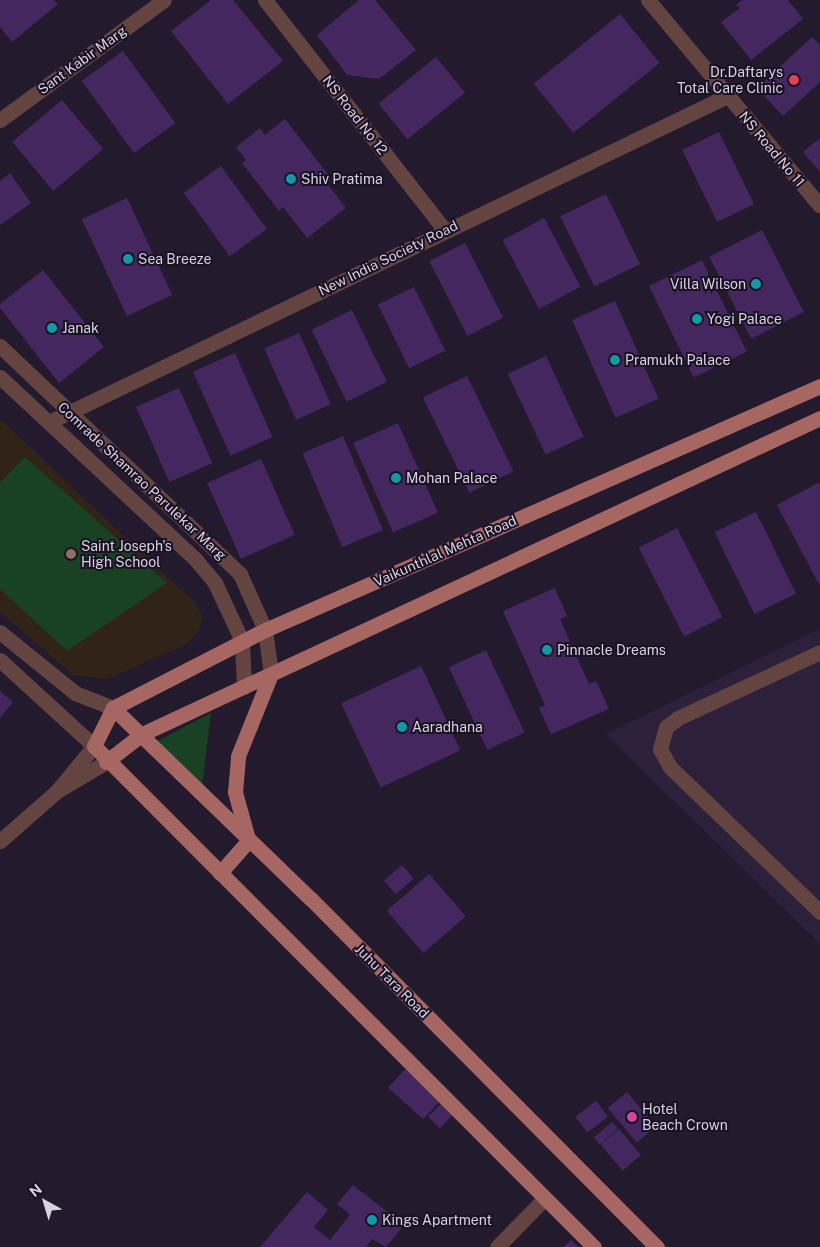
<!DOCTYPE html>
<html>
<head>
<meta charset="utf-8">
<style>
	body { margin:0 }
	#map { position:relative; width:820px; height:1247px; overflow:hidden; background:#241a2e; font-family:"Public Sans",sans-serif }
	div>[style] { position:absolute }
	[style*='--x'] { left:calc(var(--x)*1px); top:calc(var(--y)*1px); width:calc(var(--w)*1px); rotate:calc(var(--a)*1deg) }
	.built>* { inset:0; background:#2d203a }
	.education>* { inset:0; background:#312317 }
	.green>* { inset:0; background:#194225 }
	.building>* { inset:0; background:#45275f; transform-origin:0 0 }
	.minor>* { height:15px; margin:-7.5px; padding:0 7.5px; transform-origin:7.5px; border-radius:7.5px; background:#634441 }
	.major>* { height:15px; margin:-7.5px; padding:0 7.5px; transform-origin:7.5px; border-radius:7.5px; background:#a66661 }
	.dots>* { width:14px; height:14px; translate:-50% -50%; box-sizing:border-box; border:2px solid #1b1124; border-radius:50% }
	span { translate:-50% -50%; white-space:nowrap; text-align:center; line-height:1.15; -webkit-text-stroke:4px #1b1124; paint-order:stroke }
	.street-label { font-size:14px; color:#d8d2df }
	.poi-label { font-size:14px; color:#d8d2df }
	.right { translate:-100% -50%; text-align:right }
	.left { translate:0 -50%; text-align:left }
	.north { position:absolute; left:20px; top:1177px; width:50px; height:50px; -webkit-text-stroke:4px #1b1124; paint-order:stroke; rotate:321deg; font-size:14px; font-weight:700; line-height:20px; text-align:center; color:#d8d2df }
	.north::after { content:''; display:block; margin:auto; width:18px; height:22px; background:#d8d2df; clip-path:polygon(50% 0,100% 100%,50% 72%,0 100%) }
</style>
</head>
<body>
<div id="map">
	<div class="built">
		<div style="clip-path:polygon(820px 629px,820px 944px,606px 734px)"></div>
	</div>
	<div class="education">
		<div style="clip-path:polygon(0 419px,195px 603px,203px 616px,199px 630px,187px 644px,107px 679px,73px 675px,0 612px)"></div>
	</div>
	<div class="green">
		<div style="clip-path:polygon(25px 457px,167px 583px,67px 651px,0 589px,0 483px)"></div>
		<div style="clip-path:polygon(211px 713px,202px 786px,154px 743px)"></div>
	</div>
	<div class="building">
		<div style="clip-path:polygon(0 0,54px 0,58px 4px,12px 42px,0 27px)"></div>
		<div style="clip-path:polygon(211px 0,233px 0,283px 61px,228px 104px,171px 31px)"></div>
		<div style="clip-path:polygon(359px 0,375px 0,416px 50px,379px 79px,347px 75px,317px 35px)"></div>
		<div style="clip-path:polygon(742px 0,788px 0,803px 19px,751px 60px,721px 22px,740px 8px,736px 5px)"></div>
		<div style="left:620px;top:14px;width:63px;height:111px;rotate:51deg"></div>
		<div style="clip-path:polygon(812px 37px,820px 45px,820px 82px,783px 116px,757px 88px)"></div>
		<div style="left:123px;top:51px;width:89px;height:51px;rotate:54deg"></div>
		<div style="left:436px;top:57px;width:46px;height:74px;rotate:51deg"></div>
		<div style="left:62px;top:100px;width:64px;height:65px;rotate:50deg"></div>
		<div style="clip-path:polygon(285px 119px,330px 177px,325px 181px,346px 208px,307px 238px,283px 207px,279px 211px,242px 163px,246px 160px,236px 147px,260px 128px,265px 135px)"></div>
		<div style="left:719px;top:132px;width:80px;height:41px;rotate:64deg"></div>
		<div style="clip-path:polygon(820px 138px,820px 172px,803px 152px)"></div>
		<div style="left:221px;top:166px;width:78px;height:46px;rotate:54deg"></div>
		<div style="clip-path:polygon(10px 173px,31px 203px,0 225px,0 181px)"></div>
		<div style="left:606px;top:194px;width:78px;height:51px;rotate:64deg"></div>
		<div style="left:127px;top:198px;width:107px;height:50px;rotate:65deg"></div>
		<div style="left:544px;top:218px;width:78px;height:47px;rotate:62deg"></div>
		<div style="left:762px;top:230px;width:92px;height:59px;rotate:63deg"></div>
		<div style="left:465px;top:243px;width:84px;height:40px;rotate:63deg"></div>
		<div style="left:702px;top:260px;width:102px;height:59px;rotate:64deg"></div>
		<div style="clip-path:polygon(43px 270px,104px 347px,59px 383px,0 308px,0 304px)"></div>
		<div style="left:414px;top:287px;width:71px;height:40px;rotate:64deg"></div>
		<div style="left:615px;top:301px;width:107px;height:47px;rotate:66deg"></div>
		<div style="left:352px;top:310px;width:80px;height:45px;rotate:64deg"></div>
		<div style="left:299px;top:333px;width:78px;height:38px;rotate:66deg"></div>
		<div style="left:235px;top:353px;width:92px;height:46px;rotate:66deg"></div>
		<div style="left:546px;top:356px;width:89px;height:42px;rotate:65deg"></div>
		<div style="left:467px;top:376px;width:106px;height:49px;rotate:64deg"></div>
		<div style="left:179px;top:388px;width:82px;height:47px;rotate:66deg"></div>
		<div style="left:398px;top:423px;width:98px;height:49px;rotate:66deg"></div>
		<div style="left:343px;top:436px;width:102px;height:44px;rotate:67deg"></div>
		<div style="left:261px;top:459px;width:83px;height:59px;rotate:66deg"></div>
		<div style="clip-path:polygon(820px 482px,820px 586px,777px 505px)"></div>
		<div style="left:756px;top:512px;width:91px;height:46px;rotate:64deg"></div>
		<div style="left:677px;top:528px;width:100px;height:43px;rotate:63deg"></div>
		<div style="clip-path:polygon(555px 588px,567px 616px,560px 619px,589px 684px,596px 681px,609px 709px,551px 734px,539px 708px,545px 705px,503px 611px)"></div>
		<div style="left:486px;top:650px;width:91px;height:41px;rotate:65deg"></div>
		<div style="left:421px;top:666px;width:93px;height:88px;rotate:65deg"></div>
		<div style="clip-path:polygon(0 691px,13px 702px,0 718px)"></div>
		<div style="left:402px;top:865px;width:18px;height:24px;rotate:49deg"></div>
		<div style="left:429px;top:874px;width:56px;height:56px;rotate:49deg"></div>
		<div style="left:407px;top:1067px;width:47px;height:28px;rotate:42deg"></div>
		<div style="left:627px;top:1092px;width:45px;height:25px;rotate:50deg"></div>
		<div style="left:596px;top:1101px;width:20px;height:26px;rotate:53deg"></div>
		<div style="left:443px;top:1102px;width:16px;height:21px;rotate:45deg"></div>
		<div style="left:612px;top:1122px;width:9px;height:24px;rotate:49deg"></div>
		<div style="left:619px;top:1129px;width:34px;height:24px;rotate:50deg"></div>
		<div style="clip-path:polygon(353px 1185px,404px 1225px,386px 1247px,372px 1239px,366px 1247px,260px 1247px,307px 1192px,328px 1210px,314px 1227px,330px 1240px,350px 1215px,337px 1204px)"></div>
		<div style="clip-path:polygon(571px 1240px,578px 1247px,563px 1247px)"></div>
	</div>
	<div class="minor">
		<div style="--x:265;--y:0;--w:292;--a:52"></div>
		<div style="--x:648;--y:0;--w:268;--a:50.1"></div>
		<div style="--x:0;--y:120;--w:203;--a:-36.2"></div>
		<div style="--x:0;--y:346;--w:331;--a:43.5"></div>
		<div style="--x:240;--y:574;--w:61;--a:65.9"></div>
		<div style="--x:265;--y:630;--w:44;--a:82.2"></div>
		<div style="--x:0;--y:377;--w:268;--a:43"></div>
		<div style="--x:196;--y:560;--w:30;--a:50"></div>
		<div style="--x:215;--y:583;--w:64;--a:65"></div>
		<div style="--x:242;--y:641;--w:46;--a:87.5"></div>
		<div style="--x:49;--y:422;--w:752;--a:-25.68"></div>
		<div style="--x:0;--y:632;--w:97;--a:39.1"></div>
		<div style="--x:75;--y:693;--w:41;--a:21.5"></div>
		<div style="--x:820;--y:652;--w:157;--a:155.1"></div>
		<div style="--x:678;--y:718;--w:15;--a:143"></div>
		<div style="--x:666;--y:727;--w:23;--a:105"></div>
		<div style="--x:660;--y:749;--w:21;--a:61"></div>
		<div style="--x:670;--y:767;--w:209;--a:44"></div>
		<div style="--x:0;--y:660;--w:127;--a:42.5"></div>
		<div style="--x:94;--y:746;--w:58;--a:129.4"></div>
		<div style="--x:0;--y:841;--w:76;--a:-41.3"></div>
		<div style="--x:57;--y:791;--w:57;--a:-30.6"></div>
		<div style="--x:497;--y:1247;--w:67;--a:-45.6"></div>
	</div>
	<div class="major">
		<div style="--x:113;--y:708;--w:275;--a:44"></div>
		<div style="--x:311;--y:899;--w:491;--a:45.2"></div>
		<div style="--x:106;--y:762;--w:46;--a:-37.9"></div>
		<div style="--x:142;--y:734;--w:748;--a:-24.99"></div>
		<div style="--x:248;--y:839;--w:49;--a:-105.5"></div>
		<div style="--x:235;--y:792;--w:36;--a:-85"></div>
		<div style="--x:238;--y:756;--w:88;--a:-68.1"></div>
		<div style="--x:220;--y:873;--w:43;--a:-48.8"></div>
		<div style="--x:594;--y:1247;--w:708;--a:-134.94"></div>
		<div style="--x:94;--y:746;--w:42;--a:-63.4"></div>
		<div style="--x:113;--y:708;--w:171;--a:-27.2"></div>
		<div style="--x:265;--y:630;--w:606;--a:-23.73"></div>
	</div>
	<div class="dots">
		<div style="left:794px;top:80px;background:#e0444e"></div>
		<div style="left:291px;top:179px;background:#0f9aa8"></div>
		<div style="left:128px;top:259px;background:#0f9aa8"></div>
		<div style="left:756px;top:284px;background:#0f9aa8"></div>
		<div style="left:697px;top:319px;background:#0f9aa8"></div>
		<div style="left:52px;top:328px;background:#0f9aa8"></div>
		<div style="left:615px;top:360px;background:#0f9aa8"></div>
		<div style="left:396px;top:478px;background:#0f9aa8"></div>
		<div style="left:71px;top:554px;background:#8d6e63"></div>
		<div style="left:547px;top:650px;background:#0f9aa8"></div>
		<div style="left:402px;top:727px;background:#0f9aa8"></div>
		<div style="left:632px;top:1117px;background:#d1479c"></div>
		<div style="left:372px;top:1220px;background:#0f9aa8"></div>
	</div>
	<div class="street-label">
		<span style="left:82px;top:60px;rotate:-36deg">Sant Kabir Marg</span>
		<span style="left:355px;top:115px;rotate:52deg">NS Road No 12</span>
		<span style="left:772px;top:149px;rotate:50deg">NS Road No 11</span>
		<span style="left:388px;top:258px;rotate:-26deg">New India Society Road</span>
		<span style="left:142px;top:481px;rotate:43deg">Comrade Shamrao Parulekar Marg</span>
		<span style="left:445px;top:551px;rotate:-24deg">Vaikunthlal Mehta Road</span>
		<span style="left:392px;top:981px;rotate:45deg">Juhu Tara Road</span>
	</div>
	<div class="poi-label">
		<span class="right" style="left:783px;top:80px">Dr.Daftarys<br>Total Care Clinic</span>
		<span class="left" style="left:301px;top:179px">Shiv Pratima</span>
		<span class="left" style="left:138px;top:259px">Sea Breeze</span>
		<span class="right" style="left:746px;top:284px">Villa Wilson</span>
		<span class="left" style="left:707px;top:319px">Yogi Palace</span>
		<span class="left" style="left:62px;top:328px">Janak</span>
		<span class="left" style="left:625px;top:360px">Pramukh Palace</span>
		<span class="left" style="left:406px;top:478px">Mohan Palace</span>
		<span class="left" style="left:81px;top:554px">Saint Joseph's<br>High School</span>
		<span class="left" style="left:557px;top:650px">Pinnacle Dreams</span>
		<span class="left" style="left:412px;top:727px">Aaradhana</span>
		<span class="left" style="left:642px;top:1117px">Hotel<br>Beach Crown</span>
		<span class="left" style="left:382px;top:1220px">Kings Apartment</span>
	</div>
	<div class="north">N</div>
</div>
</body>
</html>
